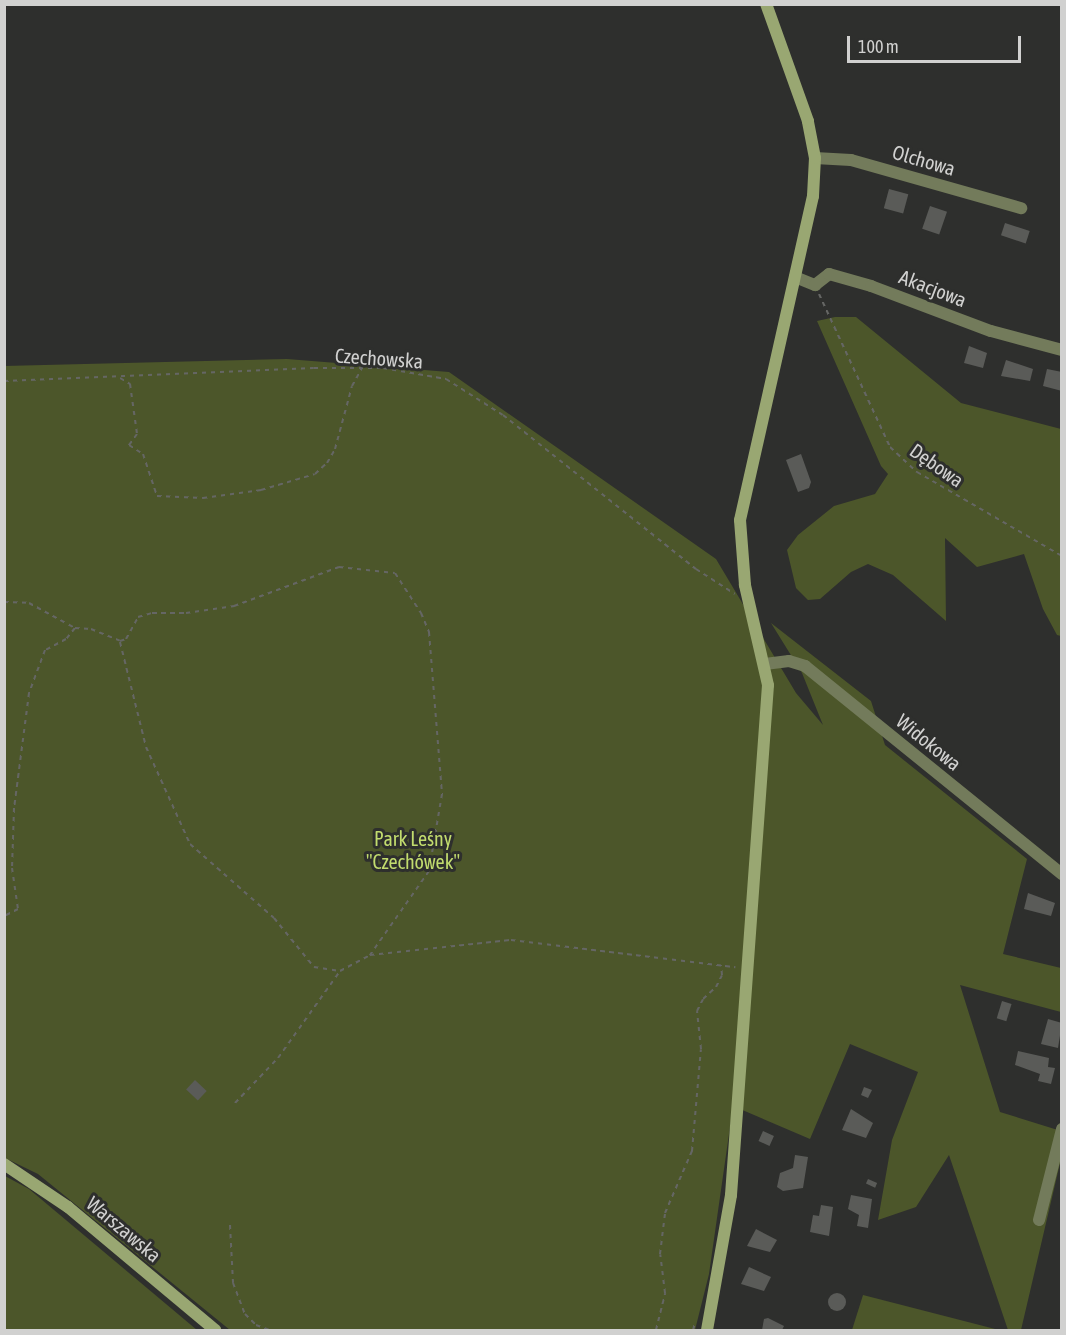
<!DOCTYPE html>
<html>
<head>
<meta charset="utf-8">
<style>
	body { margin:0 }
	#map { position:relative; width:1066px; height:1335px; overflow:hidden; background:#2e2f2d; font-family:"Asap Condensed",sans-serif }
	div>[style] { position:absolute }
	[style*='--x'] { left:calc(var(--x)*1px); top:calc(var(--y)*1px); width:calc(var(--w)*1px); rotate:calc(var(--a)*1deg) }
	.green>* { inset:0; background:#4c562a }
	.building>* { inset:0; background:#5a5b58; transform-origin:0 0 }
	.round { border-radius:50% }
	.path>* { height:2px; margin-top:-1px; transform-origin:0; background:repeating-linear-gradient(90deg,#656664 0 4.5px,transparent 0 9px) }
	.street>* { height:12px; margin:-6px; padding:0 6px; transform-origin:6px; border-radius:6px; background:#737b5b }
	.secondary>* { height:12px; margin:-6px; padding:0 6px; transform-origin:6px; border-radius:6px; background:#99a772 }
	span { translate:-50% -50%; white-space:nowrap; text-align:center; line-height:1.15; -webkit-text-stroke:6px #2e2f2d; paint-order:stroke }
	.street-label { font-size:20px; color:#d1d1d0 }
	.park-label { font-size:20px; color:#c2dc6e }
	.frame { position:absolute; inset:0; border:6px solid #d1d1d0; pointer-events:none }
	.scale { position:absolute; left:847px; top:36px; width:174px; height:27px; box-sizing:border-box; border:3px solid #d1d1d0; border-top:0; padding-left:8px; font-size:18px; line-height:21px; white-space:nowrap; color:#d1d1d0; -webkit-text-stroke:4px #2e2f2d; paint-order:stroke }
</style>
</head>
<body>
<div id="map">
	<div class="green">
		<div style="clip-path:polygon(835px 317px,856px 317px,961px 403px,1061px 429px,1061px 636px,1057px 635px,1043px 609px,1024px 554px,977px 567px,945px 538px,946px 621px,893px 575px,868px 564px,851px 572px,820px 599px,808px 600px,796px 588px,787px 550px,798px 535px,834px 506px,875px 494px,888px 474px,881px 466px,817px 321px)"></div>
		<div style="clip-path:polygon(287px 359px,449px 372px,716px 559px,796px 693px,823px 725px,802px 673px,771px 623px,871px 701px,885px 745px,1027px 859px,1003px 954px,1061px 968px,1061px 1012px,960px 985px,1000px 1112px,1061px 1131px,1061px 1159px,1021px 1330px,1008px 1330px,949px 1155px,916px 1207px,878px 1220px,892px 1140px,918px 1072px,850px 1044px,810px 1139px,733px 1106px,709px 1274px,695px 1330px,230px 1330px,38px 1174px,5px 1158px,4px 366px)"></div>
		<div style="clip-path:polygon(5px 1176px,29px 1189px,197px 1330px,5px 1330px)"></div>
		<div style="clip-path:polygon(863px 1295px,999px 1330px,852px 1330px)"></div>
	</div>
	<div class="building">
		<div style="left:889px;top:189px;width:20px;height:20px;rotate:15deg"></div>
		<div style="left:930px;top:206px;width:18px;height:24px;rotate:19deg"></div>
		<div style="left:1005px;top:223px;width:26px;height:13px;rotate:18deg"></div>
		<div style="clip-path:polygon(969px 346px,987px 353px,983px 368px,964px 363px)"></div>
		<div style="clip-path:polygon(1006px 360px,1033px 369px,1030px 381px,1001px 376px)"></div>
		<div style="clip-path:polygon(1047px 369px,1062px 372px,1062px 391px,1043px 386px)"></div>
		<div style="clip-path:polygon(801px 454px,811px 482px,809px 488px,798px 492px,786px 460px)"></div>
		<div style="clip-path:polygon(1028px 893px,1055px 903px,1051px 916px,1024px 909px)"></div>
		<div style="left:1002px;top:1001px;width:10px;height:18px;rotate:17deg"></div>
		<div style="clip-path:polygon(1048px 1019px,1062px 1023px,1058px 1048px,1041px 1044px)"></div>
		<div style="clip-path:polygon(1018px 1051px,1049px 1058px,1048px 1067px,1055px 1068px,1051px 1084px,1038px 1081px,1040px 1074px,1015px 1065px)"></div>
		<div style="left:195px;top:1080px;width:16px;height:13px;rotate:43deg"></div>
		<div style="clip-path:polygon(864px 1087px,872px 1090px,868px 1098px,861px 1095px)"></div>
		<div style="clip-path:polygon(851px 1109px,873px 1123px,866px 1138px,842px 1130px)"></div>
		<div style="left:763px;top:1131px;width:12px;height:11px;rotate:24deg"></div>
		<div style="clip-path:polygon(795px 1155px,808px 1157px,803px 1188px,783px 1191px,777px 1187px,780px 1173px,793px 1168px)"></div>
		<div style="left:868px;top:1179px;width:10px;height:5px;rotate:24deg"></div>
		<div style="clip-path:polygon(851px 1195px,872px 1199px,868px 1228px,857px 1226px,859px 1215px,848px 1209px)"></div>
		<div style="clip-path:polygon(821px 1205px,833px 1207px,829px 1236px,810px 1232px,813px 1215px,819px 1216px)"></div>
		<div style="clip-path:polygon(756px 1229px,777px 1240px,770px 1252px,747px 1246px)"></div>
		<div style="clip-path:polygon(749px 1267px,771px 1277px,764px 1291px,741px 1284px)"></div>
		<div class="round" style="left:828px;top:1293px;width:18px;height:18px"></div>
		<div style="clip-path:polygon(768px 1318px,784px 1326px,782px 1330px,762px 1330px,764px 1319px)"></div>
	</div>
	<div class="path">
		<div style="--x:819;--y:294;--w:169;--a:65.1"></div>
		<div style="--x:890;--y:447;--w:37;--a:43"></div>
		<div style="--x:917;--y:472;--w:168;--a:30.1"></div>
		<div style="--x:120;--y:378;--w:12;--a:31"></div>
		<div style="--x:130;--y:384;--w:50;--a:82"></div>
		<div style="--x:137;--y:434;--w:14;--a:126"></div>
		<div style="--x:129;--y:445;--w:17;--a:33"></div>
		<div style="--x:143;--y:454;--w:44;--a:71.6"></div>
		<div style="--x:157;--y:496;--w:46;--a:2.5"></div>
		<div style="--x:203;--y:498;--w:59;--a:-7.9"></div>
		<div style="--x:261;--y:490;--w:56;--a:-16.5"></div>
		<div style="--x:315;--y:474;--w:16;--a:-43"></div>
		<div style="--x:327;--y:463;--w:16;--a:-60"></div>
		<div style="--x:335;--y:449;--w:65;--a:-74.9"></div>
		<div style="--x:352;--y:386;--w:21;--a:-61"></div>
		<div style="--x:4;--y:381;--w:310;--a:-2.4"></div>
		<div style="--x:314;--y:368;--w:69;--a:0"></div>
		<div style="--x:383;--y:368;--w:64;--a:9.9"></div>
		<div style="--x:446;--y:379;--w:67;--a:32.3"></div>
		<div style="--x:503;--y:415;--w:247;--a:38.6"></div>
		<div style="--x:696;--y:569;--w:46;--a:32.7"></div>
		<div style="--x:4;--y:602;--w:25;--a:2"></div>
		<div style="--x:29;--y:603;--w:52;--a:28.5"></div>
		<div style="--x:75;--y:628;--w:14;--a:129"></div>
		<div style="--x:66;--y:639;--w:24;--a:152"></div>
		<div style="--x:45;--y:650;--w:46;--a:110.4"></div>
		<div style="--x:29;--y:693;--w:116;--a:97.4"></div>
		<div style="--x:14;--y:808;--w:60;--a:91.9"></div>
		<div style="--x:12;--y:868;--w:41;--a:81.7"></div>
		<div style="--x:18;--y:909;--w:16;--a:153"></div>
		<div style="--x:75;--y:628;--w:16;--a:4"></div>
		<div style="--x:91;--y:629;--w:31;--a:22"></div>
		<div style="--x:120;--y:641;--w:6;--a:-18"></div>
		<div style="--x:126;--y:639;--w:25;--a:-61"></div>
		<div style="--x:138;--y:617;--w:15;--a:-16"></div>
		<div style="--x:152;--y:613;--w:34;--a:0"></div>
		<div style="--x:186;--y:613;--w:49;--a:-8.3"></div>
		<div style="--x:234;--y:606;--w:112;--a:-20.4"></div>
		<div style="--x:339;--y:567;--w:56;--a:6.1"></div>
		<div style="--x:395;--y:573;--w:48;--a:57"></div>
		<div style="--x:421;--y:613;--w:21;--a:67"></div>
		<div style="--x:429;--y:632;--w:163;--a:85.4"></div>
		<div style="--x:442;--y:794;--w:78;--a:99.6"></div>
		<div style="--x:429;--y:871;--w:103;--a:125.1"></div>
		<div style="--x:120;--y:642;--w:108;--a:76.1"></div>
		<div style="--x:146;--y:747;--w:107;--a:65.6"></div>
		<div style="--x:190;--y:844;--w:112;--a:41.4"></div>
		<div style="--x:274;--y:918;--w:63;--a:50.8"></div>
		<div style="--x:314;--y:967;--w:26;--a:9"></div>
		<div style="--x:235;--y:1103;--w:62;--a:-46.3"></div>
		<div style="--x:278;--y:1058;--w:107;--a:-54.5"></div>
		<div style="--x:340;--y:971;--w:34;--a:-28"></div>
		<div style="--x:370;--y:955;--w:142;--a:-6.1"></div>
		<div style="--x:511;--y:940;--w:226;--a:6.9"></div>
		<div style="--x:230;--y:1225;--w:58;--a:87"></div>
		<div style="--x:233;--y:1283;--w:33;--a:69"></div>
		<div style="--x:245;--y:1314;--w:16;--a:45"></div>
		<div style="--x:256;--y:1325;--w:15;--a:20"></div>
		<div style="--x:656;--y:1330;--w:38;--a:-76"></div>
		<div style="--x:665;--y:1293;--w:39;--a:-97"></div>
		<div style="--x:660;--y:1254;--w:41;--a:-83"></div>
		<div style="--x:665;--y:1213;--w:68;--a:-66.5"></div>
		<div style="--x:692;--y:1151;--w:102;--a:-85"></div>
		<div style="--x:701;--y:1049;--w:38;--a:-96"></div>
		<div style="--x:697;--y:1011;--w:13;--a:-63"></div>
		<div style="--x:703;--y:999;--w:18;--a:-43"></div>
		<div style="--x:716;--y:987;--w:13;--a:-63"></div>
		<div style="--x:722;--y:975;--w:10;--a:-96"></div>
		<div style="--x:693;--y:1330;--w:7;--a:-74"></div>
	</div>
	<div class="street">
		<div style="--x:815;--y:158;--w:36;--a:3"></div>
		<div style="--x:851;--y:160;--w:177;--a:15.8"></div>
		<div style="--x:795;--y:277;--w:22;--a:22"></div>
		<div style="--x:815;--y:285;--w:18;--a:-38"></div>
		<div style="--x:829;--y:274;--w:44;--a:15.9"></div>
		<div style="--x:871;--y:286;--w:128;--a:20.6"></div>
		<div style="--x:991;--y:331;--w:73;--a:15"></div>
		<div style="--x:765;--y:664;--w:24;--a:-7"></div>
		<div style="--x:789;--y:661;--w:17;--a:17"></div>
		<div style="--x:805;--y:666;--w:331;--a:39"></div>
		<div style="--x:1039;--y:1220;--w:94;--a:-75.8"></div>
	</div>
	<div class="secondary">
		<div style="--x:4;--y:1164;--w:77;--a:33.9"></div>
		<div style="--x:68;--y:1207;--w:192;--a:39.9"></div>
		<div style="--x:707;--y:1330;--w:137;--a:-79.9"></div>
		<div style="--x:731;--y:1195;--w:511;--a:-85.85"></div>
		<div style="--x:768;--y:685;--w:103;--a:-103"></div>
		<div style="--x:745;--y:585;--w:65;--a:-94.4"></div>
		<div style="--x:740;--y:520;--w:332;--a:-77.3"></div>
		<div style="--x:813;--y:196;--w:38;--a:-87"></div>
		<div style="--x:815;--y:158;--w:38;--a:-101"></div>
		<div style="--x:808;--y:121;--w:124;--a:-109.7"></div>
	</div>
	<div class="street-label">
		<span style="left:924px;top:160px;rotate:16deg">Olchowa</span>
		<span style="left:933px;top:288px;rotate:21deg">Akacjowa</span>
		<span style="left:379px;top:358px;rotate:4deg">Czechowska</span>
		<span style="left:937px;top:465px;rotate:35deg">Dębowa</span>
		<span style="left:929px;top:742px;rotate:39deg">Widokowa</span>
		<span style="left:124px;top:1229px;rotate:40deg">Warszawska</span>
	</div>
	<div class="park-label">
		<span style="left:413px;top:850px">Park Leśny<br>"Czechówek"</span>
	</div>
	<div class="frame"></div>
	<div class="scale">100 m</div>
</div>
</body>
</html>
